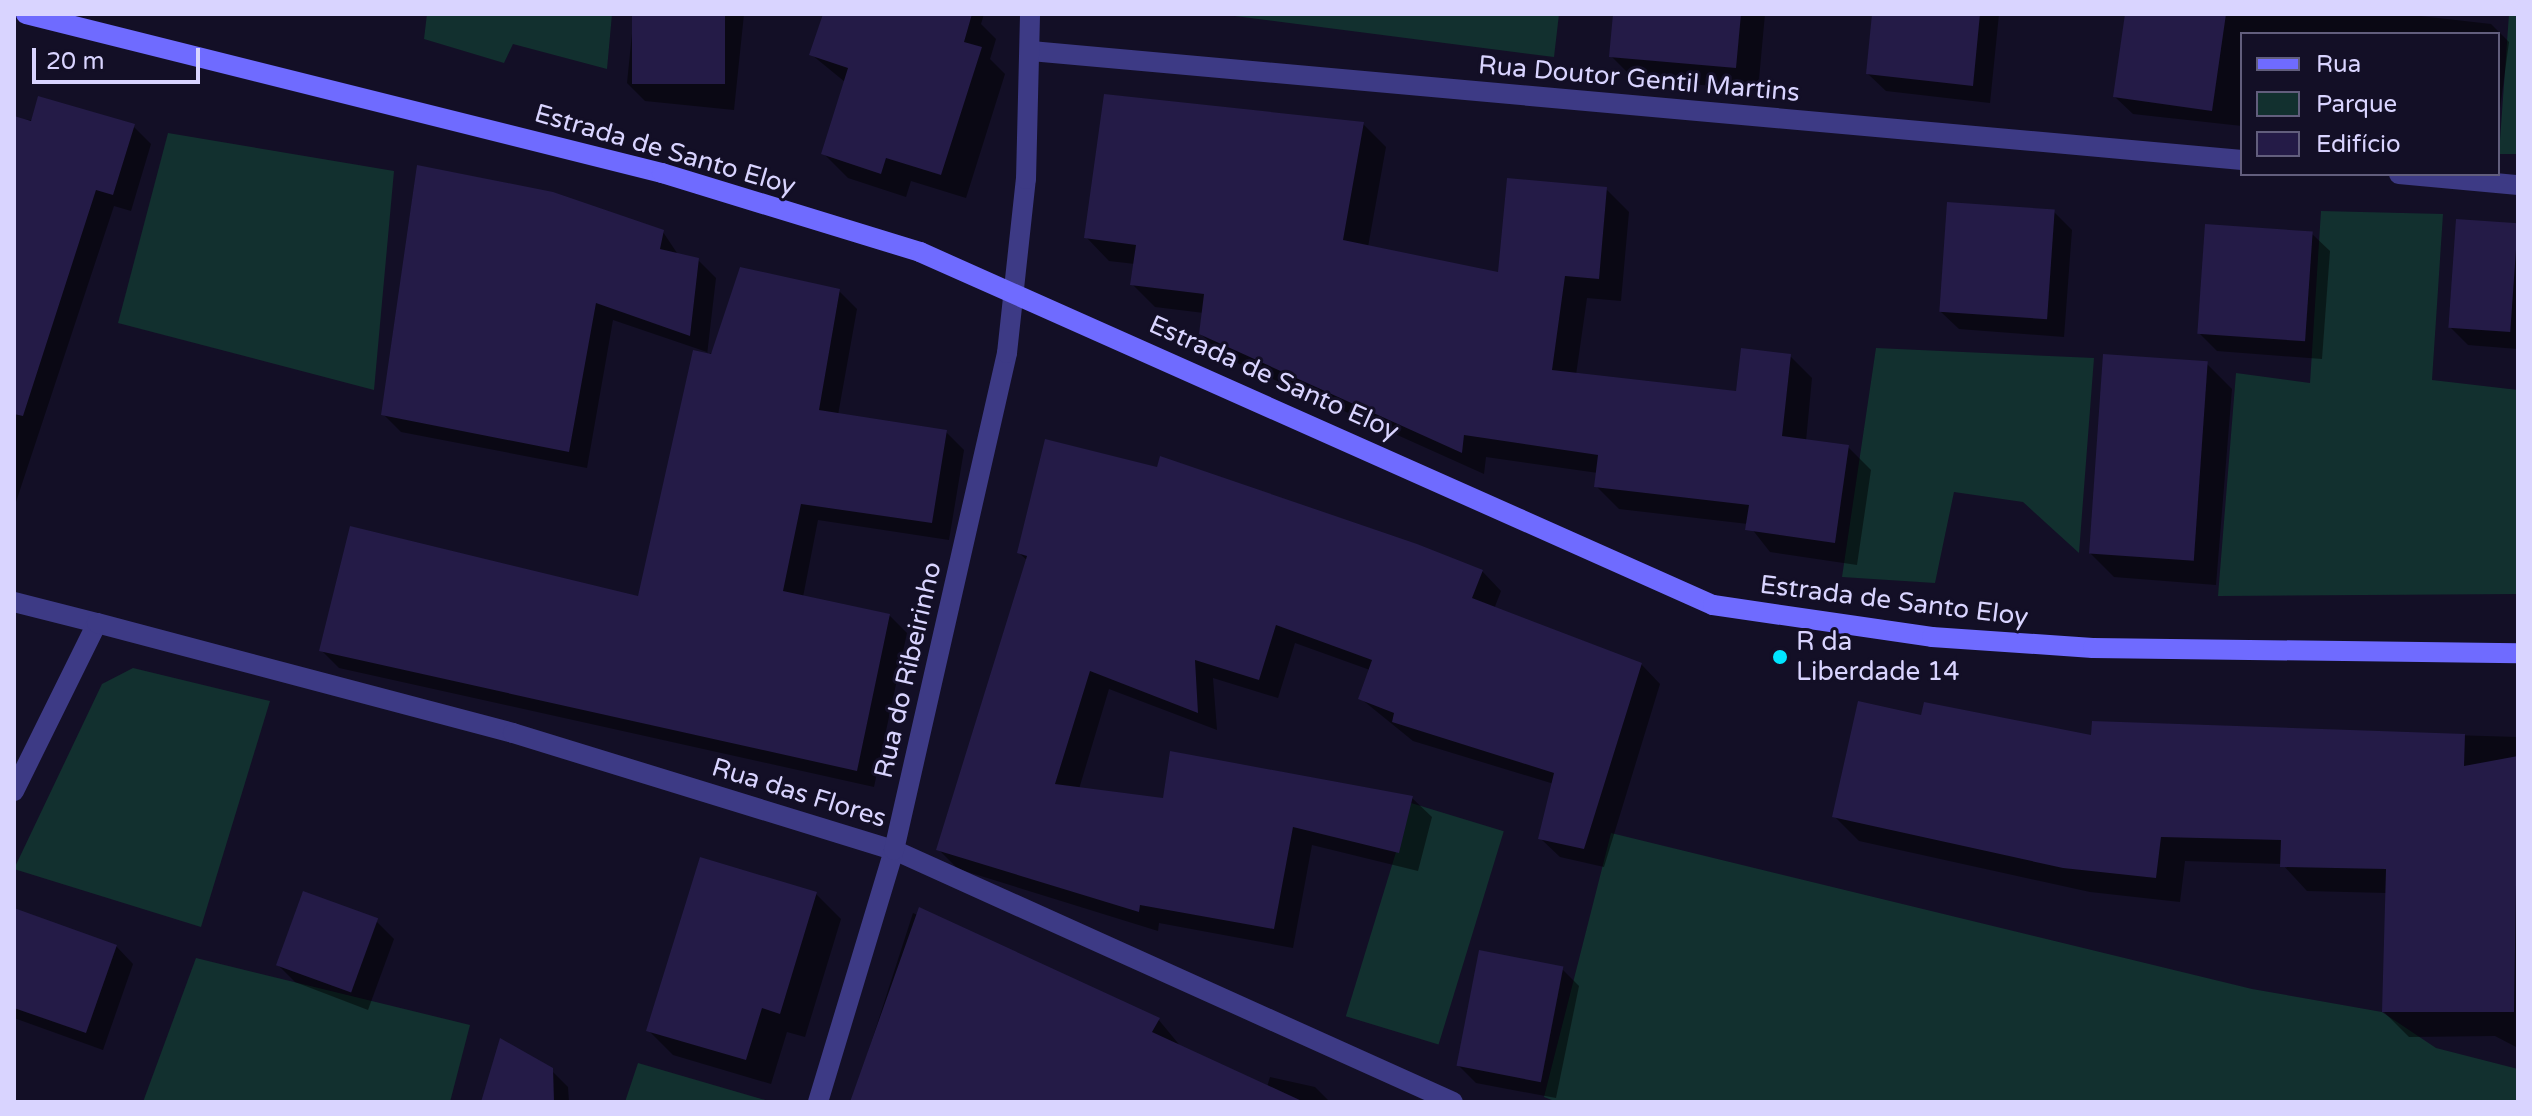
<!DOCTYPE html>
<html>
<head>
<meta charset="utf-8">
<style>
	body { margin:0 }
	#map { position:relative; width:2532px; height:1116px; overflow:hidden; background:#130f26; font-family:"Varela Round",sans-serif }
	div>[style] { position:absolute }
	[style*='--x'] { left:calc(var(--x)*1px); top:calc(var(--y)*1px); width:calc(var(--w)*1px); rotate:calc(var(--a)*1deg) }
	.green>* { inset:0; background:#12302f; transform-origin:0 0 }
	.shadow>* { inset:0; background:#0007 }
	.building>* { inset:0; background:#241b47; transform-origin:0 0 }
	.street>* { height:20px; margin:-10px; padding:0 10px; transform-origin:10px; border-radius:10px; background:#3d3a85 }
	.secondary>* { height:20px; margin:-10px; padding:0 10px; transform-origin:10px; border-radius:10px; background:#6f6bff }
	.dots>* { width:22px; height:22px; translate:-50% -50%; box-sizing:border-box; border:4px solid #130f26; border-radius:50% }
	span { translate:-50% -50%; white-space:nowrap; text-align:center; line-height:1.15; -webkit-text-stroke:6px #130f26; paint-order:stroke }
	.street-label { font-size:26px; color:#d9d4ff }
	.poi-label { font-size:26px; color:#d9d4ff }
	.left { translate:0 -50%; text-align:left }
	.frame { position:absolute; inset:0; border:16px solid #d9d4ff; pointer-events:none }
	.legend { position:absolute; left:2240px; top:32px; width:260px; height:144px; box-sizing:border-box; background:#130f26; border:2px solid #625e7d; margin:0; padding:10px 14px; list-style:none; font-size:24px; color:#d9d4ff }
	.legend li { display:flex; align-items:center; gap:16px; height:40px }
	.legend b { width:40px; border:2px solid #625e7d }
	.scale { position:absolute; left:32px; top:48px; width:168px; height:36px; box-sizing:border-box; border:4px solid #d9d4ff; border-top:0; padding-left:10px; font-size:24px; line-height:28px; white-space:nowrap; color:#d9d4ff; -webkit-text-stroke:6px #130f26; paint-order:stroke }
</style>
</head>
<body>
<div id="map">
	<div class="green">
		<div style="clip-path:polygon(427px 14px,612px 14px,607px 69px,513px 44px,504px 63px,424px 39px)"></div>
		<div style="clip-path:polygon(1219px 14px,1559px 14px,1554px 57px)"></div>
		<div style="clip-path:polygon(2509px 14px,2518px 14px,2518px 154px,2499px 154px)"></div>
		<div style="clip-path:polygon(168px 133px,394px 171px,374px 390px,118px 323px)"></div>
		<div style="clip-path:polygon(2321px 211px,2443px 214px,2432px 380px,2518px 390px,2518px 594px,2218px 596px,2236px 373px,2310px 383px)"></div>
		<div style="clip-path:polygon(1876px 348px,2094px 358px,2079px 553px,2023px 502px,1954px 492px,1935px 583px,1842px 577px)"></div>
		<div style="clip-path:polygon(133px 668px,270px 701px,201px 927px,14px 869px,102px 684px)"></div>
		<div style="left:1411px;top:803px;width:97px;height:223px;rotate:17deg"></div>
		<div style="clip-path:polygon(1611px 833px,2252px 989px,2382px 1012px,2436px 1048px,2518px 1069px,2518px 1102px,1557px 1102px,1544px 1097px)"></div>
		<div style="clip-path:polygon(196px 958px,470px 1025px,450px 1102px,143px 1102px)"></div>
		<div style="clip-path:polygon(638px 1063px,772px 1102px,625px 1102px)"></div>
	</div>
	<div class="shadow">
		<div style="clip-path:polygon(634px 14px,744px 14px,734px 110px,645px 101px,627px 83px)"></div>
		<div style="clip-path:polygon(825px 14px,984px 14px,981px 24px,996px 39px,990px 59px,1005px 74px,966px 198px,911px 181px,906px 197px,848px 178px,823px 153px,845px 82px,812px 55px)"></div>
		<div style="clip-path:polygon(1615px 14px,1765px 14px,1758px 90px,1634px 79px,1611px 56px)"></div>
		<div style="clip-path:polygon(1874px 14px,1999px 14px,1990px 103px,1886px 91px,1868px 74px)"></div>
		<div style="clip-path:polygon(2127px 14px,2403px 14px,2491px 24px,2509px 42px,2498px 123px,2498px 34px,2242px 34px,2242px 126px,2133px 114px,2115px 97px)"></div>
		<div style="clip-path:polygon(14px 119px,133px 126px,151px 144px,131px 211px,114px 206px,14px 508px)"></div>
		<div style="clip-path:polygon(1363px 124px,1386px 147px,1368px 247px,1500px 274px,1606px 189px,1629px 212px,1621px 301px,1587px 298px,1576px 375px,1738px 393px,1790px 356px,1812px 378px,1806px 441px,1848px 447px,1871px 470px,1857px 565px,1770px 552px,1748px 524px,1619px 509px,1596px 486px,1598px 473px,1486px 457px,1484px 474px,1224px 357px,1201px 334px,1204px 313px,1155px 307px,1132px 284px,1135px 264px,1109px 261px,1087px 238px)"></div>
		<div style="clip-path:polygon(2054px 212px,2072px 230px,2064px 337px,1959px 329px,1941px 312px)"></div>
		<div style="clip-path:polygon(2518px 226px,2518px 349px,2468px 345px,2450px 327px)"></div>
		<div style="clip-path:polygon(663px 232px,679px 256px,698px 260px,716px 278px,707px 355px,839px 291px,857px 309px,838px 415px,946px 432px,964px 450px,949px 540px,818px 520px,803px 597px,889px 615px,907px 633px,874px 787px,339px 668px,321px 650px,639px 598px,707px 352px,613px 320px,587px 468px,401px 432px,383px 414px)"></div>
		<div style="clip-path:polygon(2312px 234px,2330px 251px,2322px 359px,2217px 351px,2199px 333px)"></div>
		<div style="clip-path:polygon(2207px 364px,2232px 389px,2216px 585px,2114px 577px,2089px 552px)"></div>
		<div style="clip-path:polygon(1019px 553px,1482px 571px,1501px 591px,1494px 609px,1641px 664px,1660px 684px,1604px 867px,1560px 857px,1540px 838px,1554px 784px,1413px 741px,1360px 698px,1370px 670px,1295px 643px,1278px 698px,1213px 678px,1217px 730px,1109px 689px,1079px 789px,1165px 801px,1412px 798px,1432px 817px,1418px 871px,1312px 845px,1293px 948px,1159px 923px,1158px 931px,958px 869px,939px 850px,1028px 561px)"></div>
		<div style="clip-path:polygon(1923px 717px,2092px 738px,2094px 724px,2518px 737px,2518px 1048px,2495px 1036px,2409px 1037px,2384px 1012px,2387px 893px,2307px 891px,2282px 864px,2185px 861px,2180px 902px,2090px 892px,1859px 841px,1834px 816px)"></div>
		<div style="clip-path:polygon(816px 894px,841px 919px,805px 1037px,787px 1032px,771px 1084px,673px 1055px,648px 1030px)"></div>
		<div style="clip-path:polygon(913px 913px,1158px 1019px,1182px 1048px,1267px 1087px,1270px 1077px,1315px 1087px,1330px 1102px,852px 1102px)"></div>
		<div style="clip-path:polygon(376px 921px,394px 939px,368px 1010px,295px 982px,277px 964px)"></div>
		<div style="clip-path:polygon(14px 933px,116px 946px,133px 964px,103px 1050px,14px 1018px)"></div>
		<div style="clip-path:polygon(1562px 969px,1579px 986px,1556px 1098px,1476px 1083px,1458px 1065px)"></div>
		<div style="clip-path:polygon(551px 1070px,568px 1087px,569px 1102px,483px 1102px)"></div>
	</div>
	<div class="building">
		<div style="left:632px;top:14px;width:93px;height:70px"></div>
		<div style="clip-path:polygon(823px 14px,972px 14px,964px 42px,982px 47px,941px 175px,886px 158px,881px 174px,821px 154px,848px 68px,809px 55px)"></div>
		<div style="clip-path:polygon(1613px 14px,1741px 14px,1736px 68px,1609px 57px)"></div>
		<div style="clip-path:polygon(1872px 14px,1980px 14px,1973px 86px,1866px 74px)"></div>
		<div style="clip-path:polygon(2125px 14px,2226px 14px,2212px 111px,2113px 97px)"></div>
		<div style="clip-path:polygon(1104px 94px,1364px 122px,1343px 240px,1498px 272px,1507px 178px,1607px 187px,1599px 279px,1565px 276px,1552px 370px,1736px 391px,1741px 348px,1791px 354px,1782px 436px,1849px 445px,1835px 543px,1745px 530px,1749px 505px,1594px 487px,1598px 455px,1464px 435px,1462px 453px,1199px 334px,1204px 294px,1130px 285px,1136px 245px,1084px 238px)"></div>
		<div style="clip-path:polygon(38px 96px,135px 124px,113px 195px,96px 190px,23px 416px,14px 414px,14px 116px,31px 121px)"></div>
		<div style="clip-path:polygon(417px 165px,553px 192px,664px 230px,660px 249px,699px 258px,690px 336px,596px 303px,569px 452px,381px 415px)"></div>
		<div style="left:1947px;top:202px;width:108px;height:110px;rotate:4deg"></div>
		<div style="left:2456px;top:219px;width:62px;height:109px;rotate:4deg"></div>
		<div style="left:2205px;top:224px;width:108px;height:110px;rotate:4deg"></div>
		<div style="clip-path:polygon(740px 267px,840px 289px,819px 410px,947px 430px,932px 523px,801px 504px,783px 591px,890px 614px,857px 771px,319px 651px,350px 526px,638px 596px,693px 350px,711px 354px)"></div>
		<div style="left:2103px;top:354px;width:105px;height:200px;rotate:4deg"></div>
		<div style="clip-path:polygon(1045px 439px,1157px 467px,1160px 456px,1417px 544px,1483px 570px,1472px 598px,1642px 663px,1584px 849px,1538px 839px,1554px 773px,1392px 722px,1394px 713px,1358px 699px,1372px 660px,1276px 625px,1259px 680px,1195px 660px,1198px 713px,1090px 671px,1055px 784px,1163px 798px,1170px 751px,1413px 796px,1399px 853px,1293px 827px,1274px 929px,1140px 905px,1139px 912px,936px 850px,1027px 556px,1017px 553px)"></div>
		<div style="clip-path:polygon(1858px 701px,1921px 715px,1924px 702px,2091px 735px,2092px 721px,2465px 734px,2464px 766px,2518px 756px,2514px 1012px,2382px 1012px,2386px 869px,2280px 867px,2281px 840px,2161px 837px,2156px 878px,2063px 868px,1832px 817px)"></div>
		<div style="clip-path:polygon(700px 857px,817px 892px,780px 1014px,762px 1008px,746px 1060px,646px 1031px)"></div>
		<div style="left:303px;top:891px;width:80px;height:79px;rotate:20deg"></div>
		<div style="clip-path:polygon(919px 907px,1160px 1018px,1152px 1032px,1304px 1102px,850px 1102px)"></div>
		<div style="clip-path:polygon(14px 908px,117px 945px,86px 1033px,14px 1008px)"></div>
		<div style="left:1479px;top:950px;width:86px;height:118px;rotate:11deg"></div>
		<div style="clip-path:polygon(500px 1038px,553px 1068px,554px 1102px,481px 1102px)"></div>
	</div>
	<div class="street">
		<div style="--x:1031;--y:51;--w:1216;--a:5.14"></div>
		<div style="--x:2399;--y:174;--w:120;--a:5.3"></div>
		<div style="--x:14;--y:602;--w:86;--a:14.2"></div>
		<div style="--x:14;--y:791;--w:187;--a:-63.7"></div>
		<div style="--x:97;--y:623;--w:430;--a:14.8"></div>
		<div style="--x:513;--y:733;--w:399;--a:17.1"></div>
		<div style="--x:894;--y:850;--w:613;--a:24.27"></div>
		<div style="--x:818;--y:1102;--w:263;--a:-73.2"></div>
		<div style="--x:894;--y:850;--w:510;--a:-77.19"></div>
		<div style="--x:1007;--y:353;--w:175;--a:-83.8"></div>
		<div style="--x:1026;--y:179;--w:165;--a:-88.6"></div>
	</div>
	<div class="secondary">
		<div style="--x:26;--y:14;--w:656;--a:14.04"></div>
		<div style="--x:662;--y:173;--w:270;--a:17"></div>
		<div style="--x:920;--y:252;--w:868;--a:24"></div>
		<div style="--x:1713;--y:605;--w:221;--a:8.3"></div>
		<div style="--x:1932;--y:637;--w:161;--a:3.9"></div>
		<div style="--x:2093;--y:648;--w:425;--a:0.7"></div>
	</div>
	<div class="dots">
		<div style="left:1780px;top:657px;background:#00e5ff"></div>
	</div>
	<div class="street-label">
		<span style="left:1639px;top:79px;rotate:5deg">Rua Doutor Gentil Martins</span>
		<span style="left:665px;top:150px;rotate:16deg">Estrada de Santo Eloy</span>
		<span style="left:1274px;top:378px;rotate:24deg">Estrada de Santo Eloy</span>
		<span style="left:1894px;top:601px;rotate:7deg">Estrada de Santo Eloy</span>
		<span style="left:908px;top:670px;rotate:-77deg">Rua do Ribeirinho</span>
		<span style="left:799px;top:793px;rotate:17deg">Rua das Flores</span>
	</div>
	<div class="poi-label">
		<span class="left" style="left:1796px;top:657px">R da<br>Liberdade 14</span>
	</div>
	<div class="frame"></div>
	<ul class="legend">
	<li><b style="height:10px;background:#6f6bff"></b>Rua</li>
	<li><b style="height:22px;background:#12302f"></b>Parque</li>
	<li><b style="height:22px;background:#241b47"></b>Edifício</li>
	</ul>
	<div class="scale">20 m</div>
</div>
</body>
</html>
